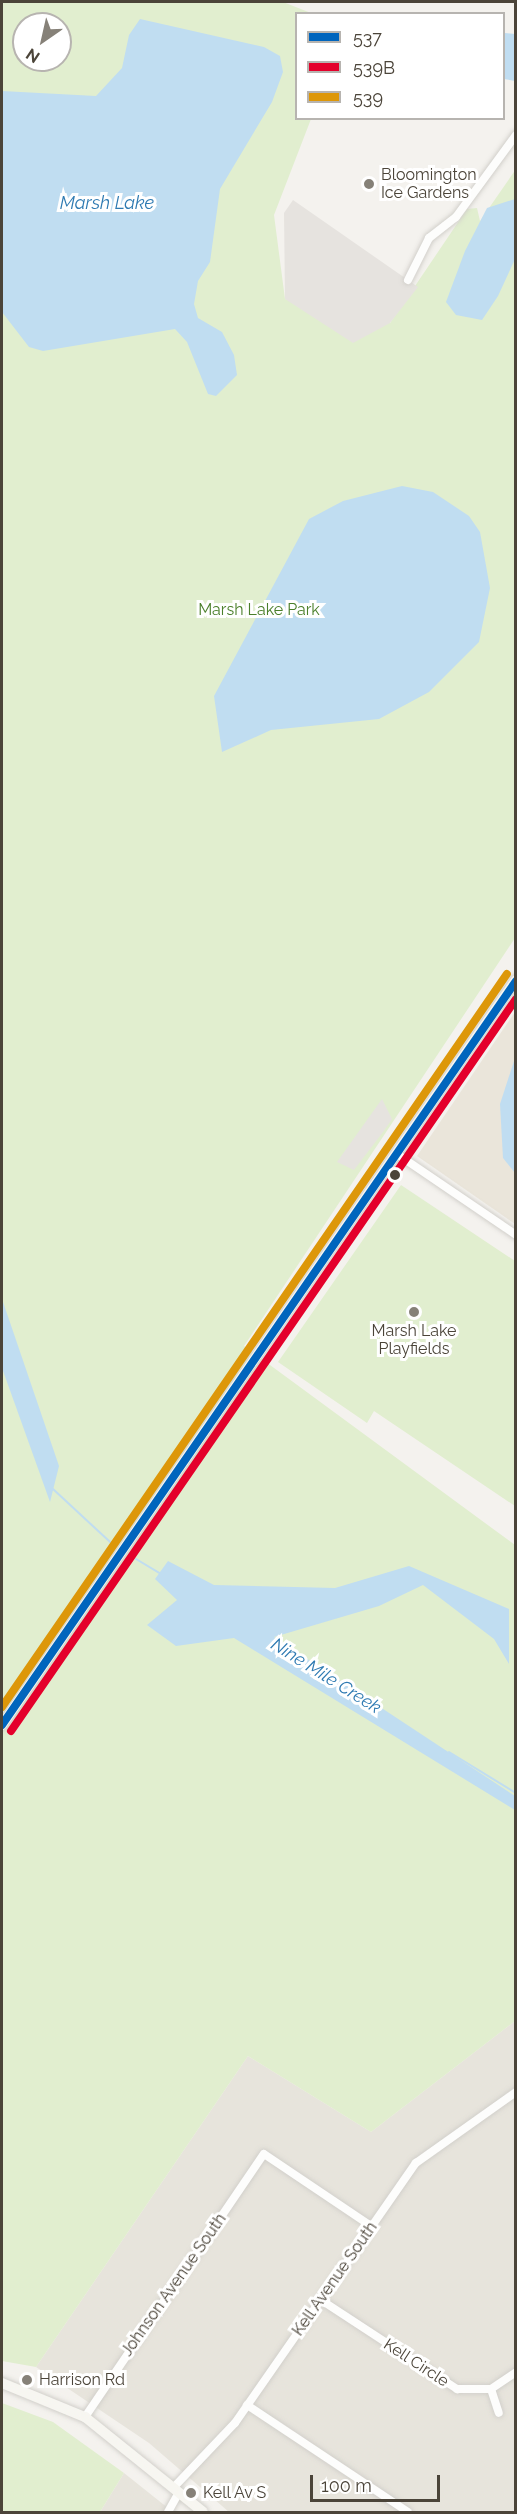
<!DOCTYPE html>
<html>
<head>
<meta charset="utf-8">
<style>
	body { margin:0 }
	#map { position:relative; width:517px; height:2514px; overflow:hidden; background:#f4f2ee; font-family:Raleway,sans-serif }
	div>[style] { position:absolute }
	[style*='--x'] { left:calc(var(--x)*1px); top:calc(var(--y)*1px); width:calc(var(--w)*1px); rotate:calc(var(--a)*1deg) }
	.residential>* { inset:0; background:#e7e4dc }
	.education>* { inset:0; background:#eae5da }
	.green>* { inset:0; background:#e1eecf }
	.parking>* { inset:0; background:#e6e3df }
	.water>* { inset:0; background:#c0ddf1 }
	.stream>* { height:2px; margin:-1px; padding:0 1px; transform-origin:1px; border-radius:1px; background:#c0ddf1 }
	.roads { filter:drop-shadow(0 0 2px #d2d0cb) drop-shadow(0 0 2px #d2d0cb) }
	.street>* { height:8px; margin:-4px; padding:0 4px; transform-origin:4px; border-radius:4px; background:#fdfdfc }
	.secondary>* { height:10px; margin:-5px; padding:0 5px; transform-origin:5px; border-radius:5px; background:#f7f6f1 }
	.bus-1>* { height:8px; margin:-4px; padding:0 4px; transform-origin:4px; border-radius:4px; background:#0065bd }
	.bus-2>* { height:8px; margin:-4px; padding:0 4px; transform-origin:4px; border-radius:4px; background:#e4002b }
	.bus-3>* { height:8px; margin:-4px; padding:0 4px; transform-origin:4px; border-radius:4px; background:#dd9709 }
	.dots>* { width:16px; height:16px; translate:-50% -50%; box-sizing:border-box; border:3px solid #fff; border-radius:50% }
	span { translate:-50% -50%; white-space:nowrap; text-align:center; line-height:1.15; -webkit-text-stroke:6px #fff; paint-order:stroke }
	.poi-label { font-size:16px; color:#4b4439 }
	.left { translate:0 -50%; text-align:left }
	.park-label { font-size:16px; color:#4a7f2a }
	.street-label { font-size:16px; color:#4b4439 }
	.water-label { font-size:18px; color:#2e7ab2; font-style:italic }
	.frame { position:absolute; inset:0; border:3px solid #4b4439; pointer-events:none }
	.legend { position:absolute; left:295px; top:12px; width:210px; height:108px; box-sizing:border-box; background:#fff; border:2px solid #b7b4b0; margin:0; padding:8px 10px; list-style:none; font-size:18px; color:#4b4439 }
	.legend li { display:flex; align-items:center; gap:12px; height:30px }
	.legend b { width:30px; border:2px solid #b7b4b0 }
	.north { position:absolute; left:12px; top:12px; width:60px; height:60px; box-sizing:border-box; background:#fff; border:2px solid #b7b4b0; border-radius:50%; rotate:214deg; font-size:16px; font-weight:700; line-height:24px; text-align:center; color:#4b4439 }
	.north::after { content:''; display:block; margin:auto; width:21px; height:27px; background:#868178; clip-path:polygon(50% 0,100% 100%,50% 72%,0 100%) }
	.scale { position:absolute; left:310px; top:2475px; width:130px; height:27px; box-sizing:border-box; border:3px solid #4b4439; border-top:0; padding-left:8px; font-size:18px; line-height:21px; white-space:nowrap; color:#4b4439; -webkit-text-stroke:4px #fff; paint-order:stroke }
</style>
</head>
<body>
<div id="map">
	<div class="residential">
		<div style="clip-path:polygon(515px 2021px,515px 2512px,229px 2512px,149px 2443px,36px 2367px,248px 2056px,371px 2132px)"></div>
		<div style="clip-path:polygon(124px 2473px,173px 2512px,100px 2512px)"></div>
	</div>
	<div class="education">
		<div style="clip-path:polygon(515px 1012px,515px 1224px,417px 1156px)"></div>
	</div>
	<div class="green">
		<div style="clip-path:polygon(evenodd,2px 2px,283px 2px,311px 13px,296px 14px,296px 118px,311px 119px,274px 215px,285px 299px,390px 323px,467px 209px,477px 208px,480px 221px,516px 169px,515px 938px,244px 1346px,515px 1545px,515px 2021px,371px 2132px,248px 2056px,36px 2367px,2px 2361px,2px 2px,24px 24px,60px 24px,60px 60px,24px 60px,24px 24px)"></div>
		<div style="clip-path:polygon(401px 1185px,515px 1261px,515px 1506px,374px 1411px,367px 1423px,278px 1362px)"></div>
		<div style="clip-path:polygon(2px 2403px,53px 2422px,124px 2473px,100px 2512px,2px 2512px)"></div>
	</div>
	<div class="parking">
		<div style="clip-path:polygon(293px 200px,418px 287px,390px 323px,353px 343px,285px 299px,284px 213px)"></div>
		<div style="clip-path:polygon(382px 1099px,392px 1119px,383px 1132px,354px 1170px,337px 1162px)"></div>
	</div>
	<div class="water">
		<div style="clip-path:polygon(140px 19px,264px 47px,280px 56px,283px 72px,272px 102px,220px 189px,210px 262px,198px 281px,194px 304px,198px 318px,222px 332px,234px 355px,237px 375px,216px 396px,208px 394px,187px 342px,175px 329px,43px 351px,29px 347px,2px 312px,2px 91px,96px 96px,122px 68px,129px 35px)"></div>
		<div style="clip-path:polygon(505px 33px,515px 34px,515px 81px,504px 79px)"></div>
		<div style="clip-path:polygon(515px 199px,515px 259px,498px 296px,482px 320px,456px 315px,446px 302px,465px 251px,487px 208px)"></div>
		<div style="clip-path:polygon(402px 486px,433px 492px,469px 516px,480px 532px,490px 588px,479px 642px,429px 692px,379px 719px,271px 730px,222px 752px,214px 696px,309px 519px,343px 501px)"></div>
		<div style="clip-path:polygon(515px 1058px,515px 1173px,503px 1158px,500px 1104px)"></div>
		<div style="clip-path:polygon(2px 1299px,59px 1466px,50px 1502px,2px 1368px)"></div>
		<div style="clip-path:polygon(168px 1561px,214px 1585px,335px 1588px,409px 1566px,509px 1609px,509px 1664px,494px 1639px,423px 1585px,379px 1606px,274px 1637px,515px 1796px,515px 1810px,234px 1638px,176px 1646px,147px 1625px,177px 1600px,155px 1579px)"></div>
	</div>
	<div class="stream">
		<div style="--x:53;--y:1489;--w:78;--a:42.9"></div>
		<div style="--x:136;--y:1559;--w:29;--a:31"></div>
		<div style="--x:449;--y:1752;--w:79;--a:31.5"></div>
	</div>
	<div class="roads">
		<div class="street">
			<div style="--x:408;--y:280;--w:47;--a:-63.4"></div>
			<div style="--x:429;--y:238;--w:34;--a:-38"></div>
			<div style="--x:456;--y:217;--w:102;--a:-53.8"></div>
			<div style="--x:397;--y:1154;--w:144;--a:34.2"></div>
			<div style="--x:321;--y:2300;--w:163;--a:33.2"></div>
			<div style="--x:457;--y:2389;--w:34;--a:0"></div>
			<div style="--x:491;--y:2389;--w:30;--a:-34"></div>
			<div style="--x:491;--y:2389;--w:25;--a:72"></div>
			<div style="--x:247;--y:2405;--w:193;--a:33.6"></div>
			<div style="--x:85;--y:2417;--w:318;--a:-55.8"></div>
			<div style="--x:264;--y:2154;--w:129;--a:33.9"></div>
			<div style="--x:174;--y:2487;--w:88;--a:-46.4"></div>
			<div style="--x:235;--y:2423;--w:317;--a:-55.2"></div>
			<div style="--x:416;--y:2163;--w:123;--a:-35.4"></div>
			<div style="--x:168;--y:2512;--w:23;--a:-61"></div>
		</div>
		<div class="secondary">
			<div style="--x:2;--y:1725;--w:905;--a:-55.4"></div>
			<div style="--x:2;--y:2383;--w:90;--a:22.3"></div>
			<div style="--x:85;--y:2417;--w:151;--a:38.8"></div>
		</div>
	</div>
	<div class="bus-1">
		<div style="--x:2;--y:1725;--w:904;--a:-55.36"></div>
	</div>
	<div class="bus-2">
		<div style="--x:11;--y:1731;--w:889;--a:-55.4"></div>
	</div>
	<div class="bus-3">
		<div style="--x:2;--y:1707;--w:890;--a:-55.44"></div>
	</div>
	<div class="dots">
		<div style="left:369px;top:184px;background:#868178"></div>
		<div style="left:395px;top:1175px;background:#4b4439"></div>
		<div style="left:414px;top:1312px;background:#868178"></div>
		<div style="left:27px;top:2380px;background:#868178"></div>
		<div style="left:191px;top:2493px;background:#868178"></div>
	</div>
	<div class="poi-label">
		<span class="left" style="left:381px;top:184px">Bloomington<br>Ice Gardens</span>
		<span style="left:414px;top:1340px">Marsh Lake<br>Playfields</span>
		<span class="left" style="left:39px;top:2380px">Harrison Rd</span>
		<span class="left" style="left:203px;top:2493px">Kell Av S</span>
	</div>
	<div class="park-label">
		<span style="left:259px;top:610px">Marsh Lake Park</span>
	</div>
	<div class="street-label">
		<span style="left:335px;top:2279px;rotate:-55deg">Kell Avenue South</span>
		<span style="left:174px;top:2285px;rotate:-55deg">Johnson Avenue South</span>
		<span style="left:416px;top:2363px;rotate:33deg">Kell Circle</span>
	</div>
	<div class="water-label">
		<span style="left:107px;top:203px">Marsh Lake</span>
		<span style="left:326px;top:1676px;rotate:32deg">Nine Mile Creek</span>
	</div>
	<div class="frame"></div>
	<ul class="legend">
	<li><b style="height:8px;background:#0065bd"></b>537</li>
	<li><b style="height:8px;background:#e4002b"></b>539B</li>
	<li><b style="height:8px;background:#dd9709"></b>539</li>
	</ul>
	<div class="north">N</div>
	<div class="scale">100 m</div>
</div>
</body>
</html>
